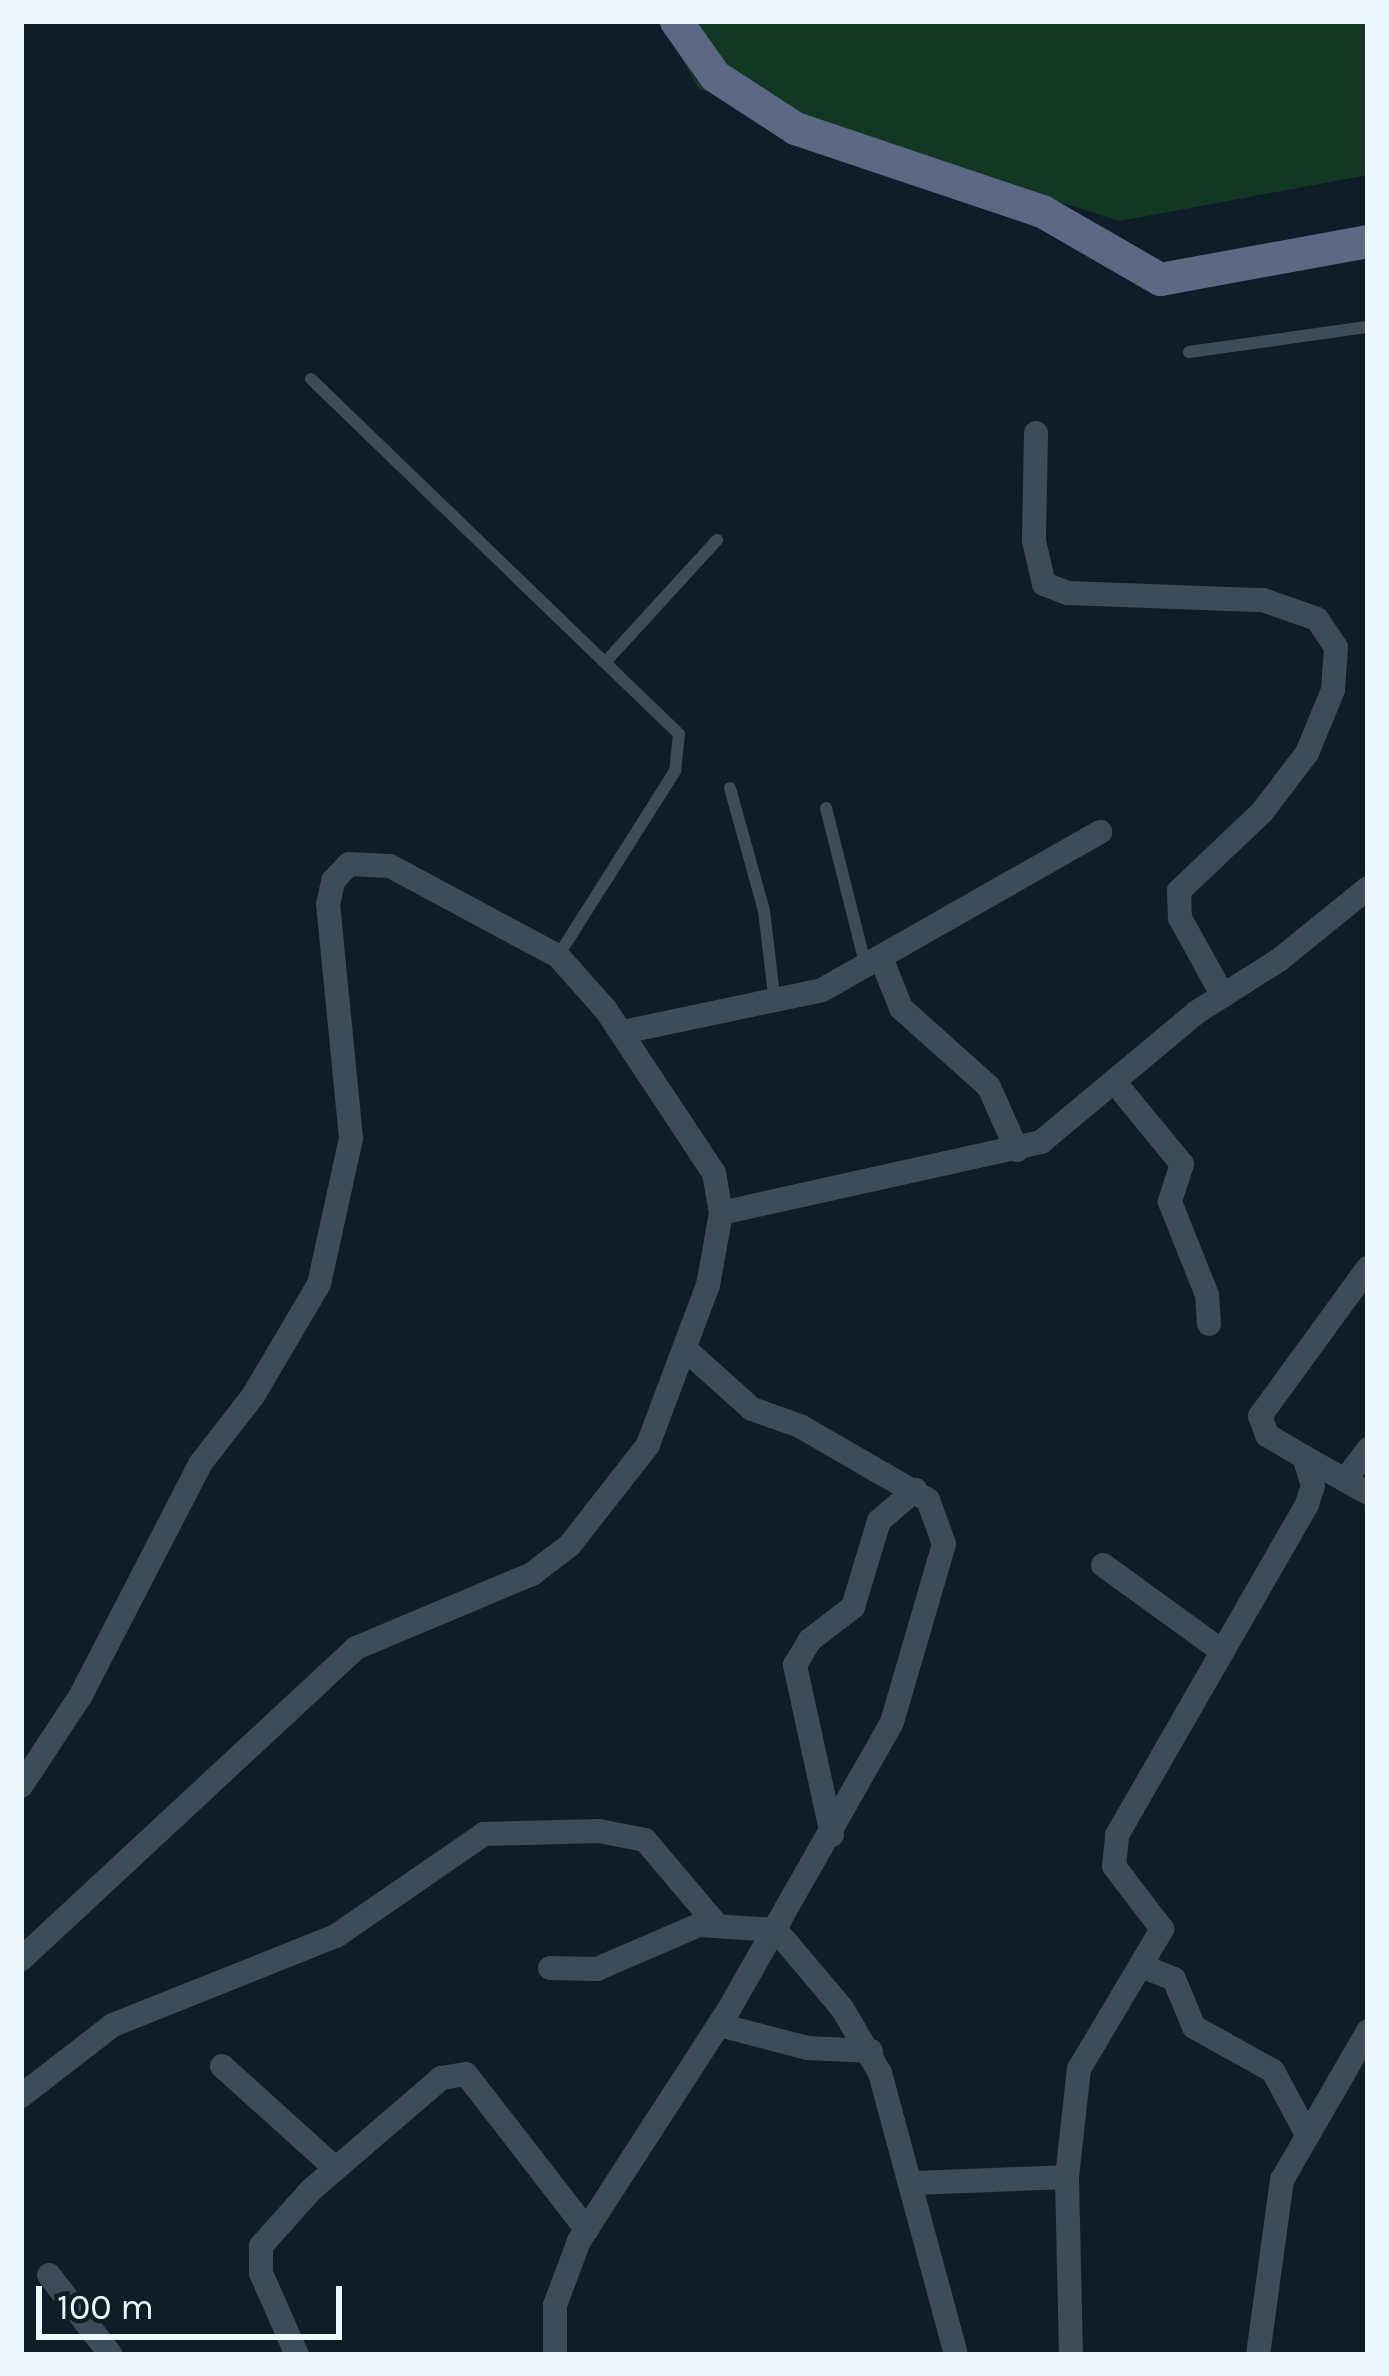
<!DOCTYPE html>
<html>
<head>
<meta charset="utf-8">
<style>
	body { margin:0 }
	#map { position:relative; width:1389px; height:2376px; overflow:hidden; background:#0e1d27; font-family:Karla,sans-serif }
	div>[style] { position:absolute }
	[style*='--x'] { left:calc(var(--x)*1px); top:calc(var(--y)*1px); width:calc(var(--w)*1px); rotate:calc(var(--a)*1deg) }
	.green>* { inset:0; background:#123823 }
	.lane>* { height:12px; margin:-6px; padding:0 6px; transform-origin:6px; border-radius:6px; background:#3c4d59 }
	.street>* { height:24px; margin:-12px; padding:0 12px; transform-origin:12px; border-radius:12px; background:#3c4d59 }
	.secondary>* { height:33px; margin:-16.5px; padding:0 16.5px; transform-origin:16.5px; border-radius:16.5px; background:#5c6884 }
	span { translate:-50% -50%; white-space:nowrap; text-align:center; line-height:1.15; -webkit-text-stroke:9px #0e1d27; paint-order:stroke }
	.frame { position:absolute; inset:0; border:24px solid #edf7fe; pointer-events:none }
	.scale { position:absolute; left:36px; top:2286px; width:306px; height:54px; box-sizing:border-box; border:6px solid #edf7fe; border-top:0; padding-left:15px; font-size:36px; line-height:42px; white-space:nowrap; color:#edf7fe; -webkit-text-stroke:9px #0e1d27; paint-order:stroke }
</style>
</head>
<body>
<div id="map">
	<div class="green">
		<div style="clip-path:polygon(661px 21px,1368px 21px,1368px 175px,1120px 221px,699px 89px)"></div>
	</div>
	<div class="lane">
		<div style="--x:1189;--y:352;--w:181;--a:-8"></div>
		<div style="--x:311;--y:379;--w:511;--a:43.97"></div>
		<div style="--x:679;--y:734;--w:37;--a:96"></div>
		<div style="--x:675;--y:771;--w:219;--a:122.3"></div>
		<div style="--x:609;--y:658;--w:160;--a:-47.5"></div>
		<div style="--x:730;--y:788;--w:128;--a:74.5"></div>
		<div style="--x:764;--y:911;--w:93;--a:83.2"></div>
		<div style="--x:826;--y:808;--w:164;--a:75.9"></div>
	</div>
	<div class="street">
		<div style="--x:1036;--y:433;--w:108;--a:91.1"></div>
		<div style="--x:1034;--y:541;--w:44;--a:76.9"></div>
		<div style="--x:1044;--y:584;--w:26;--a:21"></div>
		<div style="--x:1068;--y:593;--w:195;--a:2.1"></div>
		<div style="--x:1263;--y:600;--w:57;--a:19.4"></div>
		<div style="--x:1317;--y:619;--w:34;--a:56"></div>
		<div style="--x:1336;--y:647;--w:43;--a:94"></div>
		<div style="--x:1333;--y:690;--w:68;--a:112.4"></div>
		<div style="--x:1307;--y:753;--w:74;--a:127.3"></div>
		<div style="--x:1262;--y:812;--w:115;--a:136.4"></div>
		<div style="--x:1179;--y:891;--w:27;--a:88"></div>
		<div style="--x:1180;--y:918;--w:89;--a:61.1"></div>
		<div style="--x:882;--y:960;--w:52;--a:68.4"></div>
		<div style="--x:901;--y:1008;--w:118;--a:41.9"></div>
		<div style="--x:989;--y:1087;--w:69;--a:66"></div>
		<div style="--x:623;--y:1032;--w:203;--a:-11.9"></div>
		<div style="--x:822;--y:990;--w:320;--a:-29.6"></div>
		<div style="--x:1117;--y:1085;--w:102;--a:50.6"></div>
		<div style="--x:1182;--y:1164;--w:40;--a:108"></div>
		<div style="--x:1170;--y:1202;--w:100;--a:68.3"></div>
		<div style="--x:1207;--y:1295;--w:29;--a:86"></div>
		<div style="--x:721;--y:1213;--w:328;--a:-12.5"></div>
		<div style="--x:1041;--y:1142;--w:203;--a:-39.8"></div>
		<div style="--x:1197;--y:1012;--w:97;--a:-32.4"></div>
		<div style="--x:1279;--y:960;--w:114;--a:-39"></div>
		<div style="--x:1304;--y:1457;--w:73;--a:29.4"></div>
		<div style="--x:1345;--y:1480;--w:39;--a:-53"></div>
		<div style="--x:1103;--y:1565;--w:143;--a:35.9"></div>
		<div style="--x:21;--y:1786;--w:109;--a:-56.6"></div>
		<div style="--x:81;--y:1695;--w:260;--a:-62.7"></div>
		<div style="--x:200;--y:1464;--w:86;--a:-52.1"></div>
		<div style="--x:253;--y:1396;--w:130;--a:-59.5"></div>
		<div style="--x:319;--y:1284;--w:149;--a:-77.6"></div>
		<div style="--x:351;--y:1138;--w:234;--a:-95.6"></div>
		<div style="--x:328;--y:905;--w:25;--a:-78"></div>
		<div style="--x:333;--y:881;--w:23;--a:-47"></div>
		<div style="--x:349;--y:864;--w:41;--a:2.8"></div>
		<div style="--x:390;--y:866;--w:191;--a:28.2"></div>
		<div style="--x:558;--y:956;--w:72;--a:48.4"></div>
		<div style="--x:606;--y:1010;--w:196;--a:56.5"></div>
		<div style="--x:714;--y:1173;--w:41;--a:80.1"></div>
		<div style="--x:721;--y:1213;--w:73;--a:100.2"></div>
		<div style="--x:708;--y:1285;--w:171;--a:110.6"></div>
		<div style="--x:648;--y:1445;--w:127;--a:128"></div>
		<div style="--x:570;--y:1545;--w:48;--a:142.7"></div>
		<div style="--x:532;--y:1574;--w:191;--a:157.2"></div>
		<div style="--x:356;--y:1648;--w:457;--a:137.1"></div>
		<div style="--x:832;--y:1835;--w:174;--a:-102.3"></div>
		<div style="--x:795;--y:1665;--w:29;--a:-59"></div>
		<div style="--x:810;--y:1640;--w:54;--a:-37.5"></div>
		<div style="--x:853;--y:1607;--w:90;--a:-73.2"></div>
		<div style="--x:879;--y:1521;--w:48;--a:-40.7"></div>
		<div style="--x:1144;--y:1967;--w:32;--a:22"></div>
		<div style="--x:1174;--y:1979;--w:52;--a:67.4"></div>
		<div style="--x:1194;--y:2027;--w:90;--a:29.1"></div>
		<div style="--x:1273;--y:2071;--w:68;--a:61.9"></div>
		<div style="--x:550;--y:1968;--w:47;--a:1.2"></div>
		<div style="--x:597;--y:1969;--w:111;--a:-23.3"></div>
		<div style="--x:699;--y:1925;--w:77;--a:3.7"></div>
		<div style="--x:776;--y:1930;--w:102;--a:49.8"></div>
		<div style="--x:842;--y:2008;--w:75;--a:59.7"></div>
		<div style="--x:880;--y:2073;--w:292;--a:74.9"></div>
		<div style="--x:719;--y:2025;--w:91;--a:14.6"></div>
		<div style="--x:807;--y:2048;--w:64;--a:2.7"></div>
		<div style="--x:222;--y:2066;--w:152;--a:42.1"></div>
		<div style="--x:21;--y:2096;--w:116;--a:-37.7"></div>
		<div style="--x:113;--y:2025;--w:240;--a:-21.8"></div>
		<div style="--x:336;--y:1936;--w:180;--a:-34.6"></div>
		<div style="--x:484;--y:1834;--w:115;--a:-1.5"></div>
		<div style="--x:599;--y:1831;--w:47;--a:11.1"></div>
		<div style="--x:645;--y:1840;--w:110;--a:49.8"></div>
		<div style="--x:914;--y:2183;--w:153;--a:-2.2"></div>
		<div style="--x:49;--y:2275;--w:101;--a:52.2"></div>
		<div style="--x:297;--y:2355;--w:90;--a:-113.7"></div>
		<div style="--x:261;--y:2273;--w:27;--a:-90"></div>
		<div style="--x:261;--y:2246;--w:75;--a:-48.2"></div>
		<div style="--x:311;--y:2190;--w:172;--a:-40.7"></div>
		<div style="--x:441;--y:2078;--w:25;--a:-9"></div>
		<div style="--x:466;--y:2074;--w:197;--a:52.2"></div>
		<div style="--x:555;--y:2355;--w:50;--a:-90"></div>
		<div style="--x:555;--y:2305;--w:68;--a:-69.4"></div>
		<div style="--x:579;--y:2241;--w:274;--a:-57.1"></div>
		<div style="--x:728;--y:2011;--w:332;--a:-60.4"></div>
		<div style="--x:892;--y:1722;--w:185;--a:-73.7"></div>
		<div style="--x:944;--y:1544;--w:47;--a:-110"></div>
		<div style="--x:928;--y:1500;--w:148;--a:-150"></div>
		<div style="--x:800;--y:1426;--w:51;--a:-160.5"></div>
		<div style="--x:752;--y:1409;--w:90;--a:-138.2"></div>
		<div style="--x:1071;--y:2355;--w:178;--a:-91.3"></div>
		<div style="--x:1067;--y:2177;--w:109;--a:-83.7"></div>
		<div style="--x:1079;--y:2069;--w:163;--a:-59.3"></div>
		<div style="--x:1162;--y:1929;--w:79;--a:-127.3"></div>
		<div style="--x:1114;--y:1866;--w:31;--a:-84"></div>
		<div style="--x:1117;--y:1835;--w:382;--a:-60.1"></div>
		<div style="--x:1307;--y:1504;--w:19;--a:-72"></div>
		<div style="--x:1313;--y:1486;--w:30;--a:-107"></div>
		<div style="--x:1304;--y:1457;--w:43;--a:-149.3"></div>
		<div style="--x:1267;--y:1435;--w:20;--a:-110"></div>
		<div style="--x:1260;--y:1416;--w:183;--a:-53.9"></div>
		<div style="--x:1258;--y:2355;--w:177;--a:-82.2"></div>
		<div style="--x:1282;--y:2180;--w:172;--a:-60"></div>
	</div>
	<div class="secondary">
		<div style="--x:676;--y:21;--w:67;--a:54.7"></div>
		<div style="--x:715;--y:76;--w:95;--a:33"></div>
		<div style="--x:795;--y:128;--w:261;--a:18.6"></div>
		<div style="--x:1042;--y:211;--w:136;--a:30"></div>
		<div style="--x:1160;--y:279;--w:211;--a:-10.4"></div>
	</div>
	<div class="frame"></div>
	<div class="scale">100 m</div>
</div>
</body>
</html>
